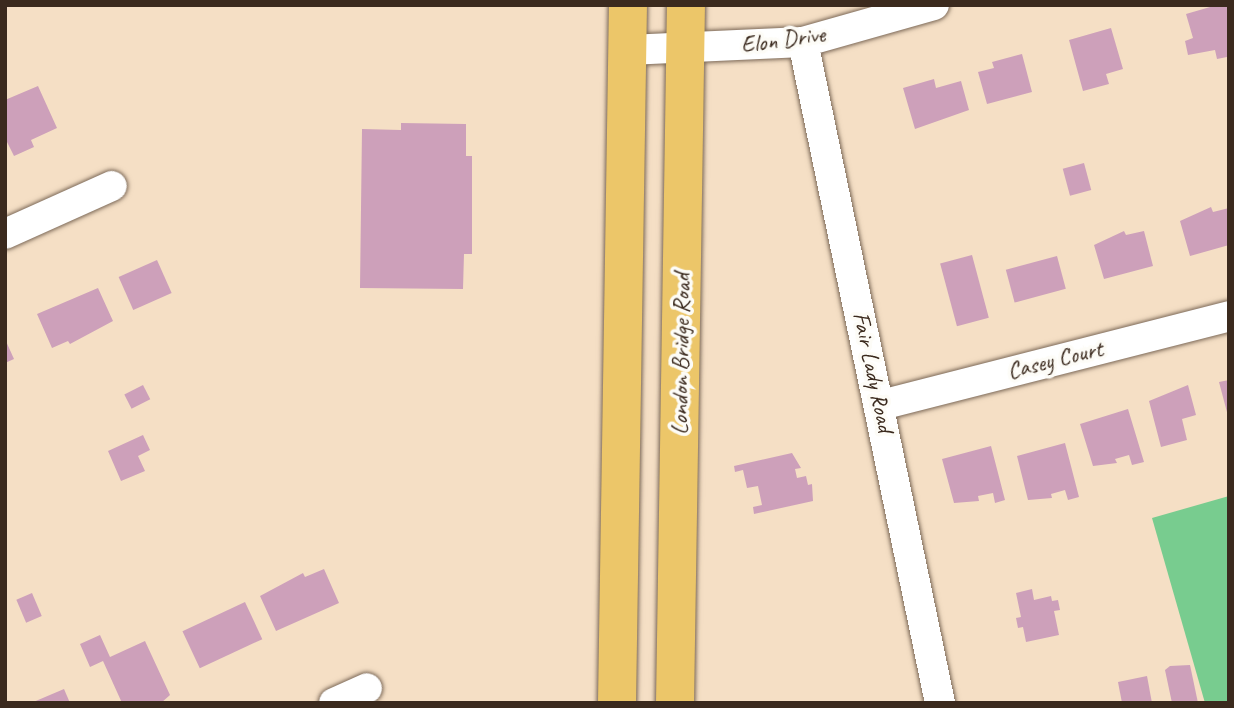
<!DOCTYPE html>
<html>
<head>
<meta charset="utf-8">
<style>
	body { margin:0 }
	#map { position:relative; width:1234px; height:708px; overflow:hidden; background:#f5dfc5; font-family:Caveat,sans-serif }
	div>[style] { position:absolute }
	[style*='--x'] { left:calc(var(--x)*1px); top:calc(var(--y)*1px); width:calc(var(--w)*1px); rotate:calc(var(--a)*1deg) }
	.green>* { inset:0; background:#78cc8f }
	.building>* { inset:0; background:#cda0ba; transform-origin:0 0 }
	.roads { filter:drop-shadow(0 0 2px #7c6958) drop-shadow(0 0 2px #7c6958) }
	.minor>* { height:30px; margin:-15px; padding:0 15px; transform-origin:15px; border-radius:15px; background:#fff }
	.primary>* { height:38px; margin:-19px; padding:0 19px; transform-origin:19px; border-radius:19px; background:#ecc669 }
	span { translate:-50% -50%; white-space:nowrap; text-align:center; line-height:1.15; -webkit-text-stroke:7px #fdfcf7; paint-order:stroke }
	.street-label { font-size:24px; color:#3b2a1e }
	.frame { position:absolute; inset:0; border:7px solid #3b2a1e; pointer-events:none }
</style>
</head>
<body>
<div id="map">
	<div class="green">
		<div style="clip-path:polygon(1229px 496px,1229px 703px,1205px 703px,1152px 518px)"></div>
	</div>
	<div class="building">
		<div style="clip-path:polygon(1217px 5px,1229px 5px,1227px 57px,1217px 59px,1215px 50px,1188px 55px,1185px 41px,1193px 38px,1186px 14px)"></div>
		<div style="clip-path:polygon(1111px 28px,1123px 69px,1106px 74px,1109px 84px,1083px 91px,1069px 40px)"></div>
		<div style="clip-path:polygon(1022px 54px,1032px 92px,987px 104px,978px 72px,994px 68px,992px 62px)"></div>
		<div style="clip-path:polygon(934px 79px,936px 88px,961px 81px,969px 110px,915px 129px,903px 88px)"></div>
		<div style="clip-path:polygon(38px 86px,57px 128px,31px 140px,34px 147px,14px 156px,5px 138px,5px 100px)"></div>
		<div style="clip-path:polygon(401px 123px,466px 124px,466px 156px,472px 156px,472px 254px,464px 254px,463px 289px,360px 288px,362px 129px,401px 130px)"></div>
		<div style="left:1084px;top:163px;width:28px;height:22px;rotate:75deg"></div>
		<div style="clip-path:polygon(1211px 207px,1213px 212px,1229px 208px,1229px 245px,1190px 256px,1180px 221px)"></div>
		<div style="clip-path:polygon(1124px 231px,1126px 235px,1144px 231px,1153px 266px,1104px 279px,1094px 245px)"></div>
		<div style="left:972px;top:255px;width:65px;height:33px;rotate:75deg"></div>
		<div style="left:1057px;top:256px;width:34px;height:53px;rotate:75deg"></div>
		<div style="left:157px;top:260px;width:36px;height:42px;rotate:66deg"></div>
		<div style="clip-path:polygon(98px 288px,113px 321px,70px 344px,68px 341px,52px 348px,37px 314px)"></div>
		<div style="clip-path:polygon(5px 339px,14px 359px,5px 363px)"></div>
		<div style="clip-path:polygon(1229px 380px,1229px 416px,1228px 416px,1219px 382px)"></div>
		<div style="left:143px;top:385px;width:16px;height:21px;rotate:63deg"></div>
		<div style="clip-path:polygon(1188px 385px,1196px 415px,1182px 419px,1187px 440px,1161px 447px,1149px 401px)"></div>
		<div style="clip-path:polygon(1128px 409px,1144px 462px,1132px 465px,1129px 455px,1115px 459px,1117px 463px,1093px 466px,1080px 424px)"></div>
		<div style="clip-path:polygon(143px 435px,150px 450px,138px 456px,145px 471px,121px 481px,108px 451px)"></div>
		<div style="clip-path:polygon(1065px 443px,1079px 497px,1068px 500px,1065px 490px,1051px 494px,1052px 498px,1028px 500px,1017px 456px)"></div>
		<div style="clip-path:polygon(991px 446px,1005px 500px,995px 503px,993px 493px,978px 496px,979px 501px,954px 503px,942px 459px)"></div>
		<div style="clip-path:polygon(792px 453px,801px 468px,795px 469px,797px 478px,806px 476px,808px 485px,812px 484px,813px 501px,754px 514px,753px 507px,762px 505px,758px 486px,747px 488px,743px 470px,735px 472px,734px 466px)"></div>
		<div style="clip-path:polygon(324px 569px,339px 603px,276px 631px,260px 596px,303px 573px,305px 577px)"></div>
		<div style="clip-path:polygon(1032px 589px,1034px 600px,1051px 596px,1052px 601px,1058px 600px,1060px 610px,1054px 611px,1059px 635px,1026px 642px,1023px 627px,1018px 628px,1016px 618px,1021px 617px,1016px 593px)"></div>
		<div style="left:32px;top:593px;width:25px;height:17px;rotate:67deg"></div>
		<div style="left:245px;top:602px;width:41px;height:69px;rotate:65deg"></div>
		<div style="clip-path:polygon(100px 635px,110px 657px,145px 641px,170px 695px,161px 703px,122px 703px,103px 661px,90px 667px,80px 644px)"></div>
		<div style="clip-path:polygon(1190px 665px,1198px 703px,1172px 703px,1165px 670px,1170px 666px)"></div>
		<div style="clip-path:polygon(1147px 676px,1152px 703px,1122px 703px,1118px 682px)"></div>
		<div style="clip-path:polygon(64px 689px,70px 703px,31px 703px)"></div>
	</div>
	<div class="roads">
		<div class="minor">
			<div style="--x:803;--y:42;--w:675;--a:78.29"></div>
			<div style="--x:628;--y:50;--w:175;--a:-2.6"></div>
			<div style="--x:803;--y:42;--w:136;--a:-15.8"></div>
			<div style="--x:5;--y:234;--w:117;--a:-24.2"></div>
			<div style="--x:881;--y:405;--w:359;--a:-14.3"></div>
			<div style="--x:334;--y:703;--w:36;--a:-24"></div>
		</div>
		<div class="primary">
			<div style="--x:617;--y:703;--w:698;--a:-89.1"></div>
			<div style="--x:675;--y:703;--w:698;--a:-89.1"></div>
		</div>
	</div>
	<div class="street-label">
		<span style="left:783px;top:40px;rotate:-8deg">Elon Drive</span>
		<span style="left:681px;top:354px;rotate:-89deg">London Bridge Road</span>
		<span style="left:1055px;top:360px;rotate:-14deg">Casey Court</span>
		<span style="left:873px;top:372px;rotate:78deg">Fair Lady Road</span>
	</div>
	<div class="frame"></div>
</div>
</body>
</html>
